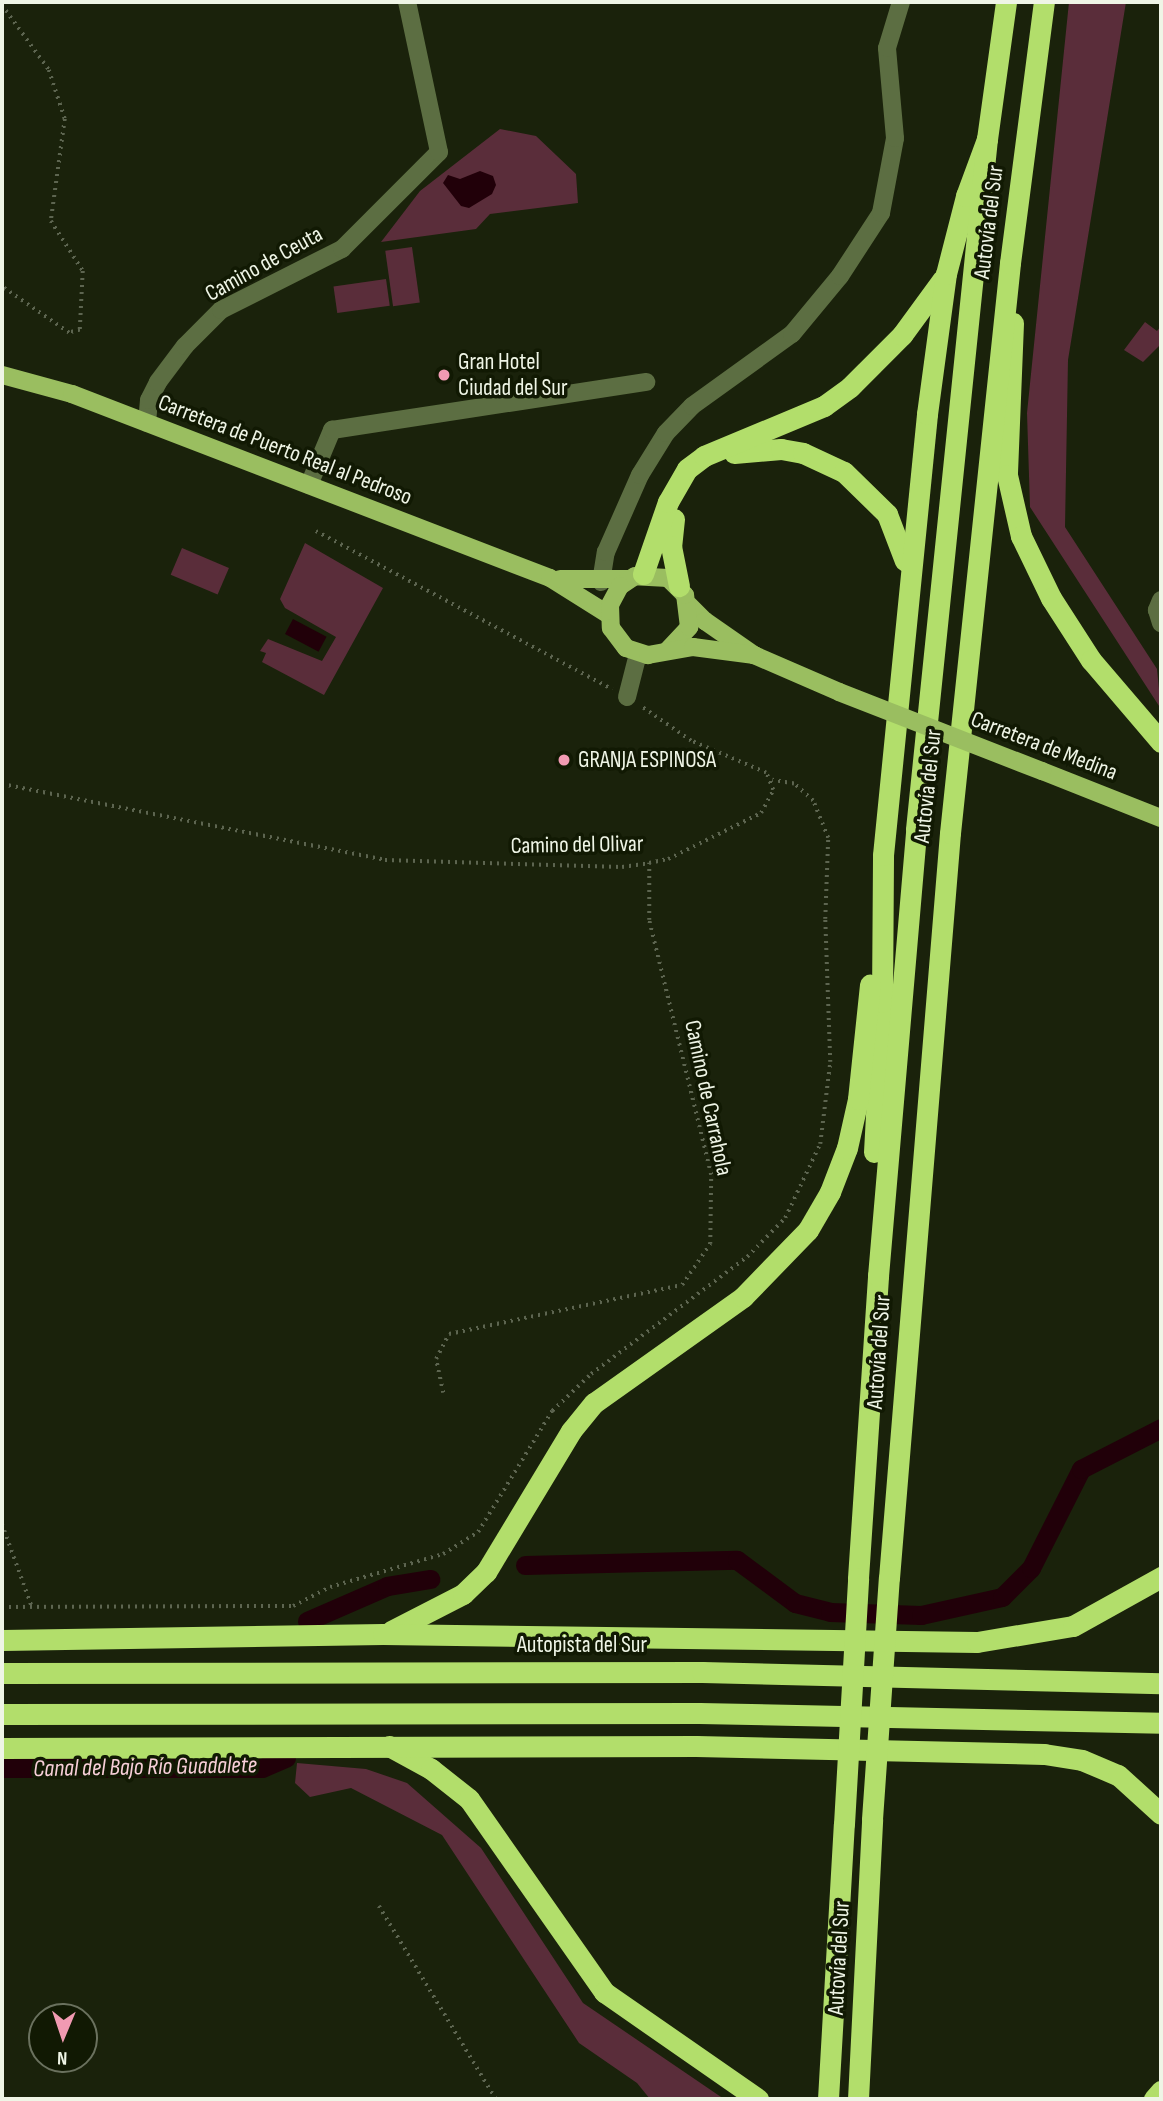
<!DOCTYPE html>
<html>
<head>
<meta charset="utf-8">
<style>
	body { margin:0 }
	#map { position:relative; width:1163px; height:2101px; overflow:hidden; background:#1a220b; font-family:"Sofia Sans Condensed",sans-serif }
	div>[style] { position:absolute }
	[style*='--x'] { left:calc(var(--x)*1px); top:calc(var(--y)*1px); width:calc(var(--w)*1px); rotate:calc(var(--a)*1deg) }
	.green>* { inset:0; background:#5a2d3a; transform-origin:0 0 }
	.water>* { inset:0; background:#210009; transform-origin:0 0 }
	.canal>* { height:19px; margin:-9.5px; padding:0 9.5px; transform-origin:9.5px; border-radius:9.5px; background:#210009 }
	.path>* { height:3.5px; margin-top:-1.75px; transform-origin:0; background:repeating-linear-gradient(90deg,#5d6550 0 2px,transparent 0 7px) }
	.minor>* { height:18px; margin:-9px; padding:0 9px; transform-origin:9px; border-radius:9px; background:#5c6e42 }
	.major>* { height:18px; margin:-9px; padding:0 9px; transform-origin:9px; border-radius:9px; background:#9abe60 }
	.highway>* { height:21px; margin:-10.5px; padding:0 10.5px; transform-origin:10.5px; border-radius:10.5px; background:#b2de6b }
	.major-bridge>* { height:18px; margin:-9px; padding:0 9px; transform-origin:9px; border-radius:9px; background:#9abe60 }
	.highway-bridge>* { height:21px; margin:-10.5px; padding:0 10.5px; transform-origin:10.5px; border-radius:10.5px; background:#b2de6b }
	.dots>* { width:19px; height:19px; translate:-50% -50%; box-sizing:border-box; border:4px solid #111903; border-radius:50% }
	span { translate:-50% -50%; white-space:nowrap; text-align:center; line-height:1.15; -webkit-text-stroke:7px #111903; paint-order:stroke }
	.street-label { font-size:23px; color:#eff5e6 }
	.poi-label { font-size:23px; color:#eff5e6 }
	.left { translate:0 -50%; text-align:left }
	.water-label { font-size:24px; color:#f8cfd9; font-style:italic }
	.frame { position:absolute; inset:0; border:4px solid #eff5e6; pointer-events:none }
	.north { position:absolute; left:28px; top:2003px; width:70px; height:70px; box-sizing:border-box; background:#111903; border:2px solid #6a715e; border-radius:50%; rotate:182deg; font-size:19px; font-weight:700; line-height:28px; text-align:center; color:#eff5e6 }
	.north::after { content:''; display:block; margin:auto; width:24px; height:32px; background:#f19ab2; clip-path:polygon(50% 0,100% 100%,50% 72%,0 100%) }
</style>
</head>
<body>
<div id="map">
	<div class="green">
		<div style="clip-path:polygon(1069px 2px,1126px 2px,1068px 360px,1065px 527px,1157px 669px,1161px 709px,1030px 507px,1027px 413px)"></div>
		<div style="clip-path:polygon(500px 129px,536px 136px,576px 174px,578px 203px,490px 214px,476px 229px,381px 242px,420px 191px)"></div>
		<div style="left:412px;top:247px;width:56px;height:27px;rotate:82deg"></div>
		<div style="left:386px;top:279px;width:27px;height:53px;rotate:82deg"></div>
		<div style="clip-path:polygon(1145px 322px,1157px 331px,1161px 326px,1161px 344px,1143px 362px,1124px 350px)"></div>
		<div style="clip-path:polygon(305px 543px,383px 588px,324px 695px,262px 662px,266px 653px,260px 651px,268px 639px,322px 661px,336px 637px,285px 608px,280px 599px)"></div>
		<div style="left:182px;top:548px;width:51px;height:29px;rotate:23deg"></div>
		<div style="clip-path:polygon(297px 1763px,366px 1769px,407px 1783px,481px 1848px,583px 2003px,724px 2099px,650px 2099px,637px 2083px,579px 2043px,442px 1835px,351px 1788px,310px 1797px,295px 1783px)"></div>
	</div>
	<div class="water">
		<div style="clip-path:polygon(480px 171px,493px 176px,496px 185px,492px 194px,469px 208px,461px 206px,443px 183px,448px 175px,460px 179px)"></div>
		<div style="left:293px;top:619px;width:38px;height:17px;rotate:28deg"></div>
	</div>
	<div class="canal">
		<div style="--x:525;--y:1565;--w:212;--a:-1.4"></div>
		<div style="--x:737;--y:1560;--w:72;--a:36.6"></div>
		<div style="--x:795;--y:1603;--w:36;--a:14"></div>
		<div style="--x:830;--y:1612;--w:91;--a:1.9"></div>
		<div style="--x:921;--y:1615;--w:83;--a:-12.5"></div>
		<div style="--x:1002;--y:1597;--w:41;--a:-45"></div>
		<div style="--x:1031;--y:1568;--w:111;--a:-63.2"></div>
		<div style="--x:1081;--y:1469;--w:90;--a:-27.1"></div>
		<div style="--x:307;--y:1621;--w:87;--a:-23.6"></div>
		<div style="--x:387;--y:1586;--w:44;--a:-9.2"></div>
		<div style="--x:2;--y:1768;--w:260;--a:0"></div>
		<div style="--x:262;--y:1768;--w:26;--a:-23"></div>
	</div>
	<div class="path">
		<div style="--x:2;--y:5;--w:80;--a:54.1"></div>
		<div style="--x:49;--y:70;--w:52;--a:71.9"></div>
		<div style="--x:65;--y:119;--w:103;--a:97.8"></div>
		<div style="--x:51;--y:221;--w:59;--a:57.4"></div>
		<div style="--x:83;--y:271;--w:59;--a:92.9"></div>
		<div style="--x:80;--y:330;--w:11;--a:165"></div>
		<div style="--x:69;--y:333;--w:81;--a:-145.5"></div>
		<div style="--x:316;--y:531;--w:336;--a:28.1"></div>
		<div style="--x:2;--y:784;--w:390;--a:11.2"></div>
		<div style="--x:385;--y:860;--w:237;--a:1.7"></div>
		<div style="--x:622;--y:867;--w:27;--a:-8"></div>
		<div style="--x:649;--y:863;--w:19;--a:-12"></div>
		<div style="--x:668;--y:859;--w:104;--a:-26.3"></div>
		<div style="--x:761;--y:813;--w:26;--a:-62"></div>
		<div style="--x:773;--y:790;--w:18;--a:-112"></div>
		<div style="--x:766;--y:773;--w:82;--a:-156.9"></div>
		<div style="--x:691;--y:741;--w:62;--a:-145.5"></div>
		<div style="--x:443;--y:1393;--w:35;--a:-102"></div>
		<div style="--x:436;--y:1359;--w:28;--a:-63"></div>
		<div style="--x:449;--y:1334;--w:238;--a:-11.9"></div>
		<div style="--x:682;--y:1285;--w:50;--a:-55.7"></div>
		<div style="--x:710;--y:1244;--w:69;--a:-89.2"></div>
		<div style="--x:711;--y:1175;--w:262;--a:-103.7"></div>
		<div style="--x:649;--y:920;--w:57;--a:-90"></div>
		<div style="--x:2;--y:1524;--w:88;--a:70.1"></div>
		<div style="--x:2;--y:1607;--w:291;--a:-0.2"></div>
		<div style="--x:293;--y:1606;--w:42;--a:-27.2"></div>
		<div style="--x:330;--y:1587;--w:118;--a:-16.3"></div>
		<div style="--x:443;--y:1554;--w:41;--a:-32.2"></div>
		<div style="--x:478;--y:1532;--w:142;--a:-58.6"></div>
		<div style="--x:552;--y:1411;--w:54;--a:-43.5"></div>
		<div style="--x:591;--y:1374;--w:195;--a:-36.9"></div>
		<div style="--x:747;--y:1257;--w:54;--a:-45.7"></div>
		<div style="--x:785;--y:1218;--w:82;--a:-64.7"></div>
		<div style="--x:820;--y:1144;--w:83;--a:-83"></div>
		<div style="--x:830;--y:1062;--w:143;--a:-92"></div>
		<div style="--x:825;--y:919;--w:81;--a:-87.9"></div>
		<div style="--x:828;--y:838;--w:40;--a:-112"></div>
		<div style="--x:813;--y:801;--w:25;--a:-138"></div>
		<div style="--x:794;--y:784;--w:22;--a:-170"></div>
		<div style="--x:379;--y:1906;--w:226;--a:58.8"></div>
	</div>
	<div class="minor">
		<div style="--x:147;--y:423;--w:23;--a:-85"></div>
		<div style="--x:149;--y:400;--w:20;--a:-63"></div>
		<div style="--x:158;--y:382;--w:45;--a:-53.1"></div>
		<div style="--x:185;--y:346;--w:51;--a:-45"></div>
		<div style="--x:221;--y:310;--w:136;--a:-26.8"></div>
		<div style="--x:342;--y:249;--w:137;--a:-45"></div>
		<div style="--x:439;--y:152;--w:153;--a:-102"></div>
		<div style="--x:309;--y:485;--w:60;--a:-67.3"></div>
		<div style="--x:332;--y:430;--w:318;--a:-8.7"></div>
		<div style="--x:601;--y:582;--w:30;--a:-81"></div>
		<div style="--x:606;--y:552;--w:84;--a:-66.2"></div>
		<div style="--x:640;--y:475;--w:49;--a:-58.2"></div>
		<div style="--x:666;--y:433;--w:37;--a:-46"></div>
		<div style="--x:692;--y:406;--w:123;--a:-35.8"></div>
		<div style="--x:792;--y:334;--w:75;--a:-50.4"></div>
		<div style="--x:840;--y:276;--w:75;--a:-56.9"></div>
		<div style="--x:881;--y:213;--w:76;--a:-79.4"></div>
		<div style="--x:895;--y:138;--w:90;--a:-95.1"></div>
		<div style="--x:887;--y:48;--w:48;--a:-73.1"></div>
		<div style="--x:1161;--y:600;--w:11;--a:112"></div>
		<div style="--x:1157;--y:610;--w:14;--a:73"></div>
		<div style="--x:627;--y:697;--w:44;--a:-75.7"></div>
	</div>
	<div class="major">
		<div style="--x:2;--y:375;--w:73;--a:15.2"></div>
		<div style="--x:72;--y:394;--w:512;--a:21.05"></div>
		<div style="--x:550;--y:578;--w:70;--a:32.1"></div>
		<div style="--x:560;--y:579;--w:69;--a:0"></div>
		<div style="--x:689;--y:605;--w:23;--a:45"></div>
		<div style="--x:705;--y:621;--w:60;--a:34.8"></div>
		<div style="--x:754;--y:655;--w:93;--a:23.5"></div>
		<div style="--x:667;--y:651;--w:33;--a:-47"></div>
		<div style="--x:689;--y:627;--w:32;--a:-97"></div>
		<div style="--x:685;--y:595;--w:24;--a:-135"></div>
		<div style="--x:668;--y:578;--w:33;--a:-177"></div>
		<div style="--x:635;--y:576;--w:18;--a:146"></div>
		<div style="--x:620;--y:586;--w:21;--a:118"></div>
		<div style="--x:610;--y:605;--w:23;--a:88"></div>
		<div style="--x:611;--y:628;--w:25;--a:53"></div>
		<div style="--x:626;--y:648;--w:23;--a:18"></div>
		<div style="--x:648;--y:655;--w:46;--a:-10.1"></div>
		<div style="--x:693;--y:647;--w:62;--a:7.5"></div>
		<div style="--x:1042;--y:771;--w:128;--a:21.6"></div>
	</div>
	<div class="highway">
		<div style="--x:1013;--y:323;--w:152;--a:92.3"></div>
		<div style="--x:1007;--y:475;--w:63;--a:77.1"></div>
		<div style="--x:1021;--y:536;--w:69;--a:64.2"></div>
		<div style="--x:1051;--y:598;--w:74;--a:57.2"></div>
		<div style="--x:1091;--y:660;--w:108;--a:49.5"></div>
		<div style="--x:734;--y:453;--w:47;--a:-4.9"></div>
		<div style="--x:781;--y:449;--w:22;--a:10"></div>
		<div style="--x:803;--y:453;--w:45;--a:24.9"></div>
		<div style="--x:844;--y:472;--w:60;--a:44.3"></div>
		<div style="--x:887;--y:514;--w:50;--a:69"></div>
		<div style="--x:674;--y:519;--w:27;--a:96"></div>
		<div style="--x:671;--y:546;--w:41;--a:78.7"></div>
		<div style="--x:643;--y:574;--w:76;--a:-70.9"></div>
		<div style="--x:668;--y:502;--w:38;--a:-60"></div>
		<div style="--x:687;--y:469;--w:21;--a:-37"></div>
		<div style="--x:704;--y:456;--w:130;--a:-22.6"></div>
		<div style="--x:824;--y:406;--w:32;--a:-36"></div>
		<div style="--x:850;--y:387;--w:74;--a:-45"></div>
		<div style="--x:902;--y:335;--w:69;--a:-53.8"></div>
		<div style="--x:874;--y:1152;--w:150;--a:-86.9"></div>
		<div style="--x:882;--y:1002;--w:147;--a:-89.6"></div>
		<div style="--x:883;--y:855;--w:443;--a:-84.3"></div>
		<div style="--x:927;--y:414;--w:141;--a:-82.3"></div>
		<div style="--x:946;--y:274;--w:81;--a:-75.6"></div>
		<div style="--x:966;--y:196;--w:61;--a:-69.8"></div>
		<div style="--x:987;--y:139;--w:138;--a:-82.1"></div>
		<div style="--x:858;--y:1578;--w:303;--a:-86.2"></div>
		<div style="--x:878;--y:1276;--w:449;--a:-85.1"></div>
		<div style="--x:916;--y:829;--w:694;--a:-84.13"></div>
		<div style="--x:889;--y:1578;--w:747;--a:-85.32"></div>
		<div style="--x:950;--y:833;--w:573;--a:-83.99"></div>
		<div style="--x:1010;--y:263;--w:263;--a:-82.6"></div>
		<div style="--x:391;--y:1631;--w:81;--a:-27.2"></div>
		<div style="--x:463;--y:1594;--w:32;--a:-44"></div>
		<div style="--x:486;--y:1572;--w:165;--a:-58.9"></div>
		<div style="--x:571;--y:1431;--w:36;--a:-51"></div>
		<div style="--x:594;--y:1403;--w:183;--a:-35.4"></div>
		<div style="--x:743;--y:1297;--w:93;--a:-45.9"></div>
		<div style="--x:808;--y:1230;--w:44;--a:-59.9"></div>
		<div style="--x:830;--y:1192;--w:47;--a:-68.9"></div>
		<div style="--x:847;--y:1148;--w:50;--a:-77.3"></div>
		<div style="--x:858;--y:1099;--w:115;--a:-84"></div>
		<div style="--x:2;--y:1640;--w:381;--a:-0.9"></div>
		<div style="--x:383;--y:1634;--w:594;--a:0.77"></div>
		<div style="--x:977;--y:1642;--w:97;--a:-9.5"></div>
		<div style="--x:1073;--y:1626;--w:101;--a:-29.1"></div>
		<div style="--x:2;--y:1673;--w:700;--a:-0.08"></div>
		<div style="--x:702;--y:1672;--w:459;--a:1.4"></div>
		<div style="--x:2;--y:1714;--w:697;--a:-0.08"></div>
		<div style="--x:699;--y:1713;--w:462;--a:1.2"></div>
		<div style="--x:389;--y:1746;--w:48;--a:28.7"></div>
		<div style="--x:431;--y:1769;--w:48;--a:38.3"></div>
		<div style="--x:469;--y:1799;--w:236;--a:55"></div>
		<div style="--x:604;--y:1992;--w:188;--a:34.8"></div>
		<div style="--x:2;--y:1748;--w:694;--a:-0.17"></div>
		<div style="--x:696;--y:1746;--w:348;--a:1.3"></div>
		<div style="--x:1044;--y:1754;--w:38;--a:9"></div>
		<div style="--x:1082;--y:1760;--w:39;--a:23"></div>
		<div style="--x:1118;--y:1775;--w:58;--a:42.2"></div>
		<div style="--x:828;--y:2099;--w:275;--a:-86.7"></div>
		<div style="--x:858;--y:2099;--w:280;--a:-87.1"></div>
		<div style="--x:1154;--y:2099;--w:11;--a:-49"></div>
	</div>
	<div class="major-bridge">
		<div style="--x:839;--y:692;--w:218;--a:21.3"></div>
	</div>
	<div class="highway-bridge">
		<div style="--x:872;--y:1819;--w:242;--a:-86"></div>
		<div style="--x:844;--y:1824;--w:246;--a:-86.7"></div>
	</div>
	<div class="dots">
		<div style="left:444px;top:375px;background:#f19ab2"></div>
		<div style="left:564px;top:760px;background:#f19ab2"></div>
	</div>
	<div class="street-label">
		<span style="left:989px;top:222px;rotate:-83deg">Autovía del Sur</span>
		<span style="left:264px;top:264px;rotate:-29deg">Camino de Ceuta</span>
		<span style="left:285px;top:450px;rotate:21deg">Carretera de Puerto Real al Pedroso</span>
		<span style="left:1044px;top:746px;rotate:21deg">Carretera de Medina</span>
		<span style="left:928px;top:786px;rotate:-84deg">Autovía del Sur</span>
		<span style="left:577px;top:845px;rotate:-1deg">Camino del Olivar</span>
		<span style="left:708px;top:1098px;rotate:78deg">Camino de Carrahola</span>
		<span style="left:879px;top:1352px;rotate:-86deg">Autovía del Sur</span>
		<span style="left:582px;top:1645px">Autopista del Sur</span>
		<span style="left:839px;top:1958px;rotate:-87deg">Autovía del Sur</span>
	</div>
	<div class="poi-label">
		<span class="left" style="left:458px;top:375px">Gran Hotel<br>Ciudad del Sur</span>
		<span class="left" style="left:578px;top:760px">GRANJA ESPINOSA</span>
	</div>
	<div class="water-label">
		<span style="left:145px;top:1767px;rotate:-1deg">Canal del Bajo Río Guadalete</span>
	</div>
	<div class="frame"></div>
	<div class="north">N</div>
</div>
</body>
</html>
